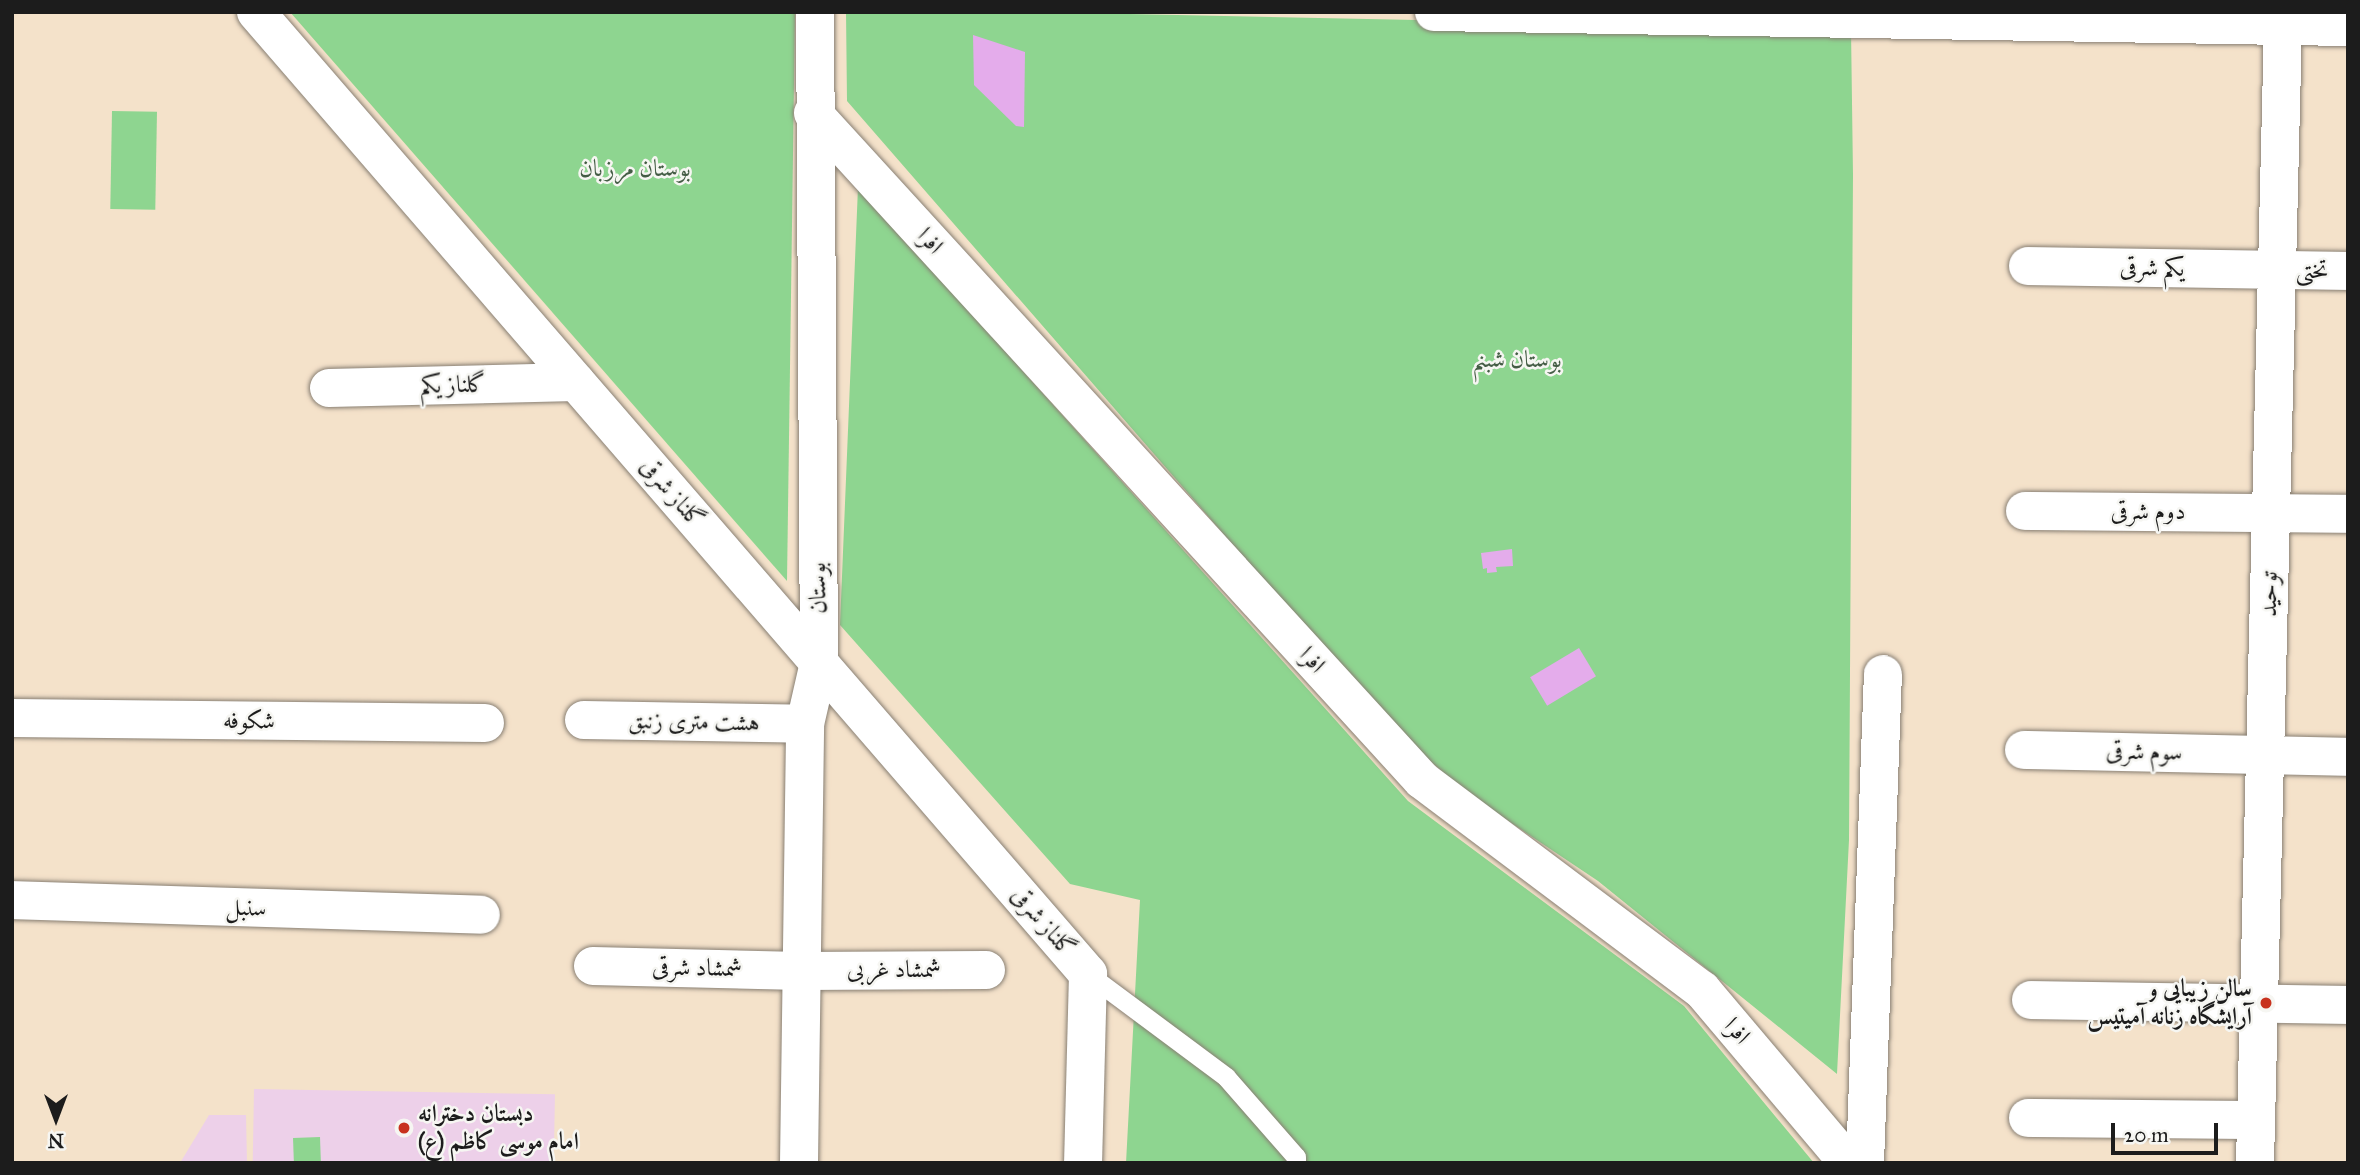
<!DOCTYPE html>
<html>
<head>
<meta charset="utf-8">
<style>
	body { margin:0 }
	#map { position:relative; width:2360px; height:1175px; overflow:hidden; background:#f4e2ca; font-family:"IM FELL Great Primer",Amiri,serif }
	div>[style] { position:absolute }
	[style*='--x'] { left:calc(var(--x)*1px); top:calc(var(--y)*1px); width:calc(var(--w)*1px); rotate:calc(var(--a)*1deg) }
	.built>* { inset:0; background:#edd0e9; transform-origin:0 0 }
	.green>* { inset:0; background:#8ed590; transform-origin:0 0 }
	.building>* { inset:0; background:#e4aceb; transform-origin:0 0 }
	.roads { filter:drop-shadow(0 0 2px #887f73) drop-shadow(0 0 2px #887f73) }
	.lane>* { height:19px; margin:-9.5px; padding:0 9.5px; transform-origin:9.5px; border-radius:9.5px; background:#fff }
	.street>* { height:38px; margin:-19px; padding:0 19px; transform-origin:19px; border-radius:19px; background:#fff }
	.dots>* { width:19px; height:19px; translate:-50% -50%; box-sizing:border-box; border:4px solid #f6f6f2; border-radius:50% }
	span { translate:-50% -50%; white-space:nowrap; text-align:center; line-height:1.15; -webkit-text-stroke:5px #f6f6f2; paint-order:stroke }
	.park-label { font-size:24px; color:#445d45 }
	.street-label { font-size:24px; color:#1c1c1c }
	.poi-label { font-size:24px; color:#1c1c1c; font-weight:700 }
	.right { translate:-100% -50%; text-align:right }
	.left { translate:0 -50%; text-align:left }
	.frame { position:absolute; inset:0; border:14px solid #1c1c1c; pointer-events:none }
	.north { position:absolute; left:21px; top:1084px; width:70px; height:70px; -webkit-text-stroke:5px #f6f6f2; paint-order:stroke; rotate:180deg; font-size:19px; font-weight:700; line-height:28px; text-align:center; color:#1c1c1c }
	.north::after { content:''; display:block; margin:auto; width:24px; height:32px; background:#1c1c1c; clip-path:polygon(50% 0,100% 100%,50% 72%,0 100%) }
	.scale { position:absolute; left:2111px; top:1123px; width:107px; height:32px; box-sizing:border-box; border:4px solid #1c1c1c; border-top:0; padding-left:9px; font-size:21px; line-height:24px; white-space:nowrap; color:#1c1c1c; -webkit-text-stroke:5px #f6f6f2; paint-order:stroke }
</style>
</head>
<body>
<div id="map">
	<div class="built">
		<div style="left:254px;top:1089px;width:301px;height:74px;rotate:1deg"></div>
		<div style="clip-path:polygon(209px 1115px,246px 1115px,247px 1163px,180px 1163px)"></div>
	</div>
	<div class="green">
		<div style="clip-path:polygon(290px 12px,795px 12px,787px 581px)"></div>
		<div style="clip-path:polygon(846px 12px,1035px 12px,1851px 29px,1853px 175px,1849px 840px,1837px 1074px,1598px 881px,1465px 792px,1416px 748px,1294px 615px,847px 101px)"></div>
		<div style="left:112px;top:111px;width:45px;height:98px;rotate:1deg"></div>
		<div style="clip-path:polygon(858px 187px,1408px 801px,1684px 1006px,1814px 1163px,1126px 1163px,1140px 900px,1070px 884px,840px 625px)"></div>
		<div style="left:320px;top:1137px;width:26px;height:27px;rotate:88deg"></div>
	</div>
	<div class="building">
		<div style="clip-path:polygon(973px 35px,1025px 52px,1024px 127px,1016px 126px,974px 85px)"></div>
		<div style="clip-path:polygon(1512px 549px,1513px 566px,1496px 567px,1497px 572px,1487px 573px,1487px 568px,1483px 569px,1481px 553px)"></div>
		<div style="left:1579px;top:648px;width:33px;height:57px;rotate:59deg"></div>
	</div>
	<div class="roads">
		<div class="lane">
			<div style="--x:1088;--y:974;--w:172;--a:36.7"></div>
			<div style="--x:1226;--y:1077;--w:106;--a:48.8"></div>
			<div style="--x:1296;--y:1157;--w:6;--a:90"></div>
		</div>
		<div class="street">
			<div style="--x:256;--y:12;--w:1272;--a:49.14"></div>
			<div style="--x:1088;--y:974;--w:189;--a:91.5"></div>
			<div style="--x:1434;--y:12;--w:914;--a:0.94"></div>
			<div style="--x:813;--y:113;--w:903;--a:47.6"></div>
			<div style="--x:1422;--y:780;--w:350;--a:36.9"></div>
			<div style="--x:1702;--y:990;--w:226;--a:49.8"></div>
			<div style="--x:2028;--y:266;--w:320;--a:0.9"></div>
			<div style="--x:329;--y:388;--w:247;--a:-1.4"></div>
			<div style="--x:2025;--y:511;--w:323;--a:0.5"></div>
			<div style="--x:12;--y:718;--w:473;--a:0.6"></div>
			<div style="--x:584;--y:720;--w:221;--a:1"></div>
			<div style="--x:2024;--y:750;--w:324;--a:1.2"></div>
			<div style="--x:12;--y:900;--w:469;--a:1.8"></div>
			<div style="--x:593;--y:966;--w:208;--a:1.4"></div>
			<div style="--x:801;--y:971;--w:185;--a:-0.3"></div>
			<div style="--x:2031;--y:1000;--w:317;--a:0.9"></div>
			<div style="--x:2028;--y:1118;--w:228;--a:0.5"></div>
			<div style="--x:799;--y:1163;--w:439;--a:-89.2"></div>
			<div style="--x:805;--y:724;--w:63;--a:-77.1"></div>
			<div style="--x:819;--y:663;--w:651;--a:-90.35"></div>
			<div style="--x:1865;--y:1163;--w:489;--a:-87.9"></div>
			<div style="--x:2255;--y:1163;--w:1137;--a:-88.59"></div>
		</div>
	</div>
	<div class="dots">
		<div style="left:2266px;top:1003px;background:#c8321e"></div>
		<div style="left:404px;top:1128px;background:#c8321e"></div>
	</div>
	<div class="park-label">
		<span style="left:635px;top:169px">بوستان مرزبان</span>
		<span style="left:1517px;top:360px">بوستان شبنم</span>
	</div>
	<div class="street-label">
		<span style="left:930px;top:241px;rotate:48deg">افرا</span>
		<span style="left:2152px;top:268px;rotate:1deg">یکم شرقی</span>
		<span style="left:2312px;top:271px">تختی</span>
		<span style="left:453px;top:385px;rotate:-1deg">گلناز یکم</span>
		<span style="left:672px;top:493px;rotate:49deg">گلناز شرقی</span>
		<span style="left:2148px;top:512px">دوم شرقی</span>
		<span style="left:818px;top:588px;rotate:-91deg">بوستان</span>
		<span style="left:2269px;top:594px;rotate:-89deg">توحید</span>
		<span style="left:1312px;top:660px;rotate:48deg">افرا</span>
		<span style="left:249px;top:721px;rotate:1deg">شکوفه</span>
		<span style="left:694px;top:722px;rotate:1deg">هشت متری زنبق</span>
		<span style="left:2144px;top:752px;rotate:1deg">سوم شرقی</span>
		<span style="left:246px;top:908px;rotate:2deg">سنبل</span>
		<span style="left:1043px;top:922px;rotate:49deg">گلناز شرقی</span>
		<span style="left:697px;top:968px;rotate:1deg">شمشاد شرقی</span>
		<span style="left:894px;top:970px">شمشاد غربی</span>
		<span style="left:1737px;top:1031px;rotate:49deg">افرا</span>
	</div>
	<div class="poi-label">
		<span class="right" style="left:2252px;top:1003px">سالن زیبایی و<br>آرایشگاه زنانه آمیتیس</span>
		<span class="left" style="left:418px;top:1128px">دبستان دخترانه<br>امام موسی کاظم (ع)</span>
	</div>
	<div class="frame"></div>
	<div class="north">N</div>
	<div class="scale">20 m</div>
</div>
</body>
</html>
